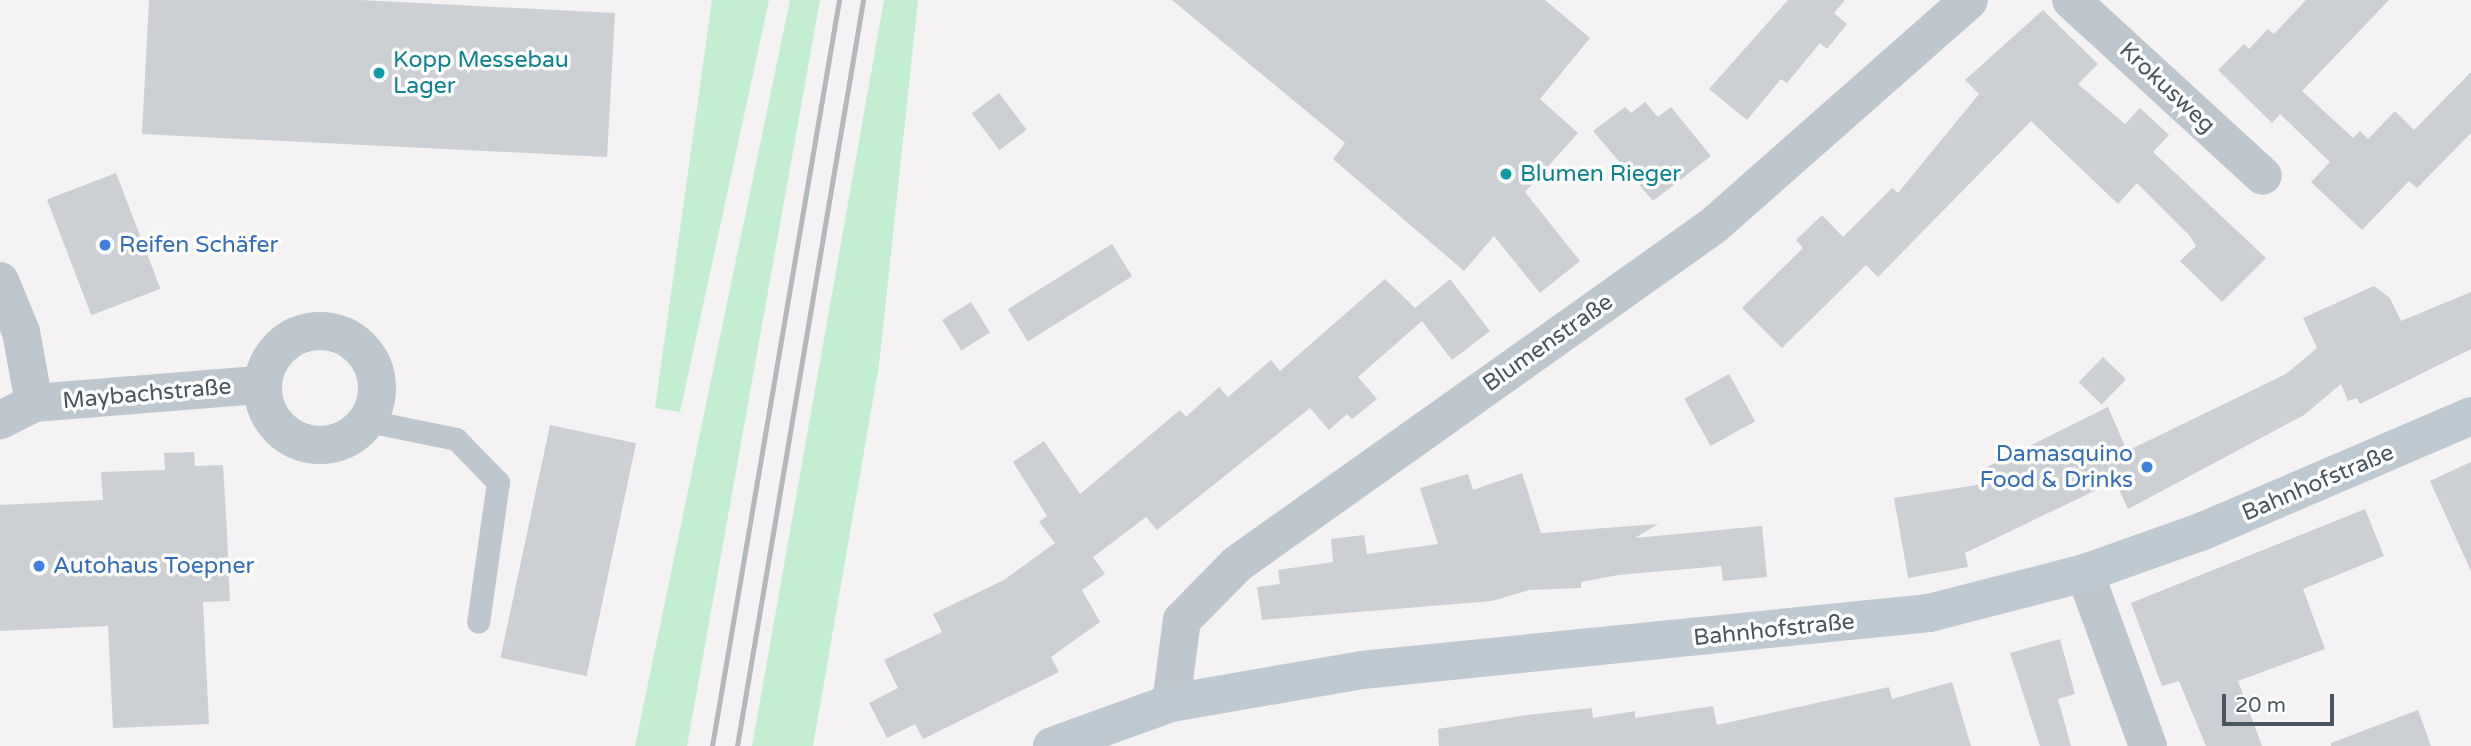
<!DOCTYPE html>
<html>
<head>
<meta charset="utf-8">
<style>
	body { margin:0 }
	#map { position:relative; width:2471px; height:746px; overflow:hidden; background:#f4f2f2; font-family:"Varela Round",sans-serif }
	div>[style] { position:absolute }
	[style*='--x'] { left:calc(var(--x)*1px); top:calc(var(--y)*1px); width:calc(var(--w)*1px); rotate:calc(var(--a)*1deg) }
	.green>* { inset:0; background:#c4eed2 }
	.building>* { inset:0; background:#cccfd4; transform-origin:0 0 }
	.lane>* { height:23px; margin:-11.5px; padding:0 11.5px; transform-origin:11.5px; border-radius:11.5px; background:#bec7cd }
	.street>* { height:38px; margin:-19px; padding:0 19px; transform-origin:19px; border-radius:19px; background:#bec7cd }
	.street>.ring { margin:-19px; padding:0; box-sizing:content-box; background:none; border:38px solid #bec7cd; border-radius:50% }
	.secondary>* { height:38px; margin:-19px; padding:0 19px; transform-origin:19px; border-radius:19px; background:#bfc9d2 }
	.rail>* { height:5px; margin:-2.5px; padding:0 2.5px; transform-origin:2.5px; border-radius:2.5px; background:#b4b7bc }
	.dots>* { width:19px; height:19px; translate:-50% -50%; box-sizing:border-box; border:4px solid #fff; border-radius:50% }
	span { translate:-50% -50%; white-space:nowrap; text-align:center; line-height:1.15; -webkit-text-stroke:7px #fff; paint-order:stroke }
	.culture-label { font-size:23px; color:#0d838f }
	.left { translate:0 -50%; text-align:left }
	.street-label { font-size:23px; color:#4a565f }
	.shop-label { font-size:23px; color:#366cbe }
	.right { translate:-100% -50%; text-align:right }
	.scale { position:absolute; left:2222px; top:694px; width:112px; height:32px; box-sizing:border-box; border:4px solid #4a565f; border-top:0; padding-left:9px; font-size:21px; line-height:24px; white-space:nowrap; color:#4a565f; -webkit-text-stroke:5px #fff; paint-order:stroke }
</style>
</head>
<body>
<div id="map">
	<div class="green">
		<div style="clip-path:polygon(712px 0,769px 0,680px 412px,655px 408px)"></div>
		<div style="clip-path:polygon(790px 0,820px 0,687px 746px,635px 746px)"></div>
		<div style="clip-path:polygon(884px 0,918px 0,879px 365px,813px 746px,752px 746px)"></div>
	</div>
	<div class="building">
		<div style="clip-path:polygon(149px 0,360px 0,615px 13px,607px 157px,142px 134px)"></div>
		<div style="clip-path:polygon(1172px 0,1545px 0,1590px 38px,1540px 99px,1578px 133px,1525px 192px,1580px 261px,1540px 293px,1494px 236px,1464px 271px,1333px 159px,1345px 143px)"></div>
		<div style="clip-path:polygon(1788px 0,1845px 0,1834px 13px,1847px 24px,1827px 49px,1820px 43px,1787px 83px,1781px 79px,1747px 120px,1709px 89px)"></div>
		<div style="clip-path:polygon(2306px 0,2389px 0,2302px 91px,2353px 138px,2360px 131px,2368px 139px,2395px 111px,2414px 130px,2471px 72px,2471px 133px,2417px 188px,2409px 181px,2362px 230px,2311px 182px,2330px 162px,2280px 114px,2272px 123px,2218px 70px,2244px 44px,2249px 49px,2268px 29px,2274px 34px)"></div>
		<div style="clip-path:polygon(2043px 10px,2098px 64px,2078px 84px,2125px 124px,2140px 108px,2169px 135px,2153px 152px,2266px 258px,2222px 302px,2180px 261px,2196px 246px,2190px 236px,2137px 183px,2118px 204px,2031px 121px,1878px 277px,1866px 265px,1782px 348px,1742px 308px,1803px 248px,1796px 240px,1822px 215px,1843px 237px,1892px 188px,1898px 193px,1979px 94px,1965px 80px)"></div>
		<div style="left:999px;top:93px;width:46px;height:34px;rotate:53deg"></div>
		<div style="clip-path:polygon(1645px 102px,1658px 117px,1671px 107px,1711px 156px,1653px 201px,1593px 131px,1625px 107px,1631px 113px)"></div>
		<div style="left:116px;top:173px;width:124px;height:74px;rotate:69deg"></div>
		<div style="left:1112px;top:244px;width:38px;height:123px;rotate:58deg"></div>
		<div style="clip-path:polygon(1385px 279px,1415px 308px,1450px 279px,1490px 331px,1452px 360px,1422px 321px,1358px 377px,1377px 399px,1352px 419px,1347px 414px,1329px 430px,1310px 408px,1157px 530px,1146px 517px,1093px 557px,1105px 574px,1082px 590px,1100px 622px,1051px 657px,1059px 672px,923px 739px,915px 724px,887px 738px,869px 703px,898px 688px,884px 660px,942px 632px,933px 614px,1004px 580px,1055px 543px,1039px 522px,1047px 516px,1013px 462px,1044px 441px,1080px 494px,1180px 410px,1186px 417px,1219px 387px,1228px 397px,1271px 360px,1280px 371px)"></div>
		<div style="clip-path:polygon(2374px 286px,2390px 298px,2401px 321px,2471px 292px,2471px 349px,2360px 404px,2357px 398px,2348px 401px,2341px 384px,2304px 415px,2128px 509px,2115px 481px,1965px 553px,1968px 567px,1908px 578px,1894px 498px,1983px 484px,1977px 472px,2108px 407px,2127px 451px,2286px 374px,2317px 348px,2303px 318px)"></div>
		<div style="left:971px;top:302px;width:36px;height:34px;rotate:58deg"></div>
		<div style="left:2103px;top:357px;width:32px;height:35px;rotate:44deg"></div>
		<div style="left:1729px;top:374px;width:54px;height:51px;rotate:61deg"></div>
		<div style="left:550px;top:425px;width:88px;height:238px;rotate:12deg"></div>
		<div style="clip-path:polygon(194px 452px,195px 466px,223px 465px,227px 533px,230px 601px,203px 602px,209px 724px,113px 728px,108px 626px,0 631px,0 505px,103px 500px,101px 472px,165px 470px,164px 453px)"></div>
		<div style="clip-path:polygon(2471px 462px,2471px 571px,2430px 481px)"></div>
		<div style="clip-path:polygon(1522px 473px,1541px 533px,1658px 524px,1635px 538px,1762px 526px,1767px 577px,1723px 581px,1721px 566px,1618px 575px,1581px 582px,1581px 588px,1529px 590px,1492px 601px,1262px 620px,1257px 587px,1280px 584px,1278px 570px,1333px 562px,1331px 539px,1364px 535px,1367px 554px,1438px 544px,1420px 488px,1468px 474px,1473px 490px)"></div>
		<div style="clip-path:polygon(2365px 509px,2384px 556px,2303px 589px,2325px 649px,2238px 681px,2262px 746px,2206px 746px,2179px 681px,2162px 686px,2131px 603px)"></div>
		<div style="clip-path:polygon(2060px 639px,2075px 694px,2058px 699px,2071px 746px,2040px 746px,2010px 653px)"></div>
		<div style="clip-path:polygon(1952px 682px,1971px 746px,1439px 746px,1438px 729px,1527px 715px,1592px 708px,1593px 718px,1635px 711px,1635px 718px,1713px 706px,1717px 725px,1889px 687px,1892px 699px)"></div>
		<div style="clip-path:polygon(2418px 710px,2431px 746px,2331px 746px,2331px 743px)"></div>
	</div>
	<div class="lane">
		<div style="--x:368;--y:421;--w:90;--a:11.6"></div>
		<div style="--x:456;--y:439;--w:60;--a:45.7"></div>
		<div style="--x:498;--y:482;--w:141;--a:98.1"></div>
	</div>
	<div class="street">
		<div style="--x:2071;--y:0;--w:260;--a:42.5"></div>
		<div style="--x:0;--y:281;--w:55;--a:67.6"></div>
		<div style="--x:21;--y:332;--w:72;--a:79.6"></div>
		<div style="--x:34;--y:403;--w:38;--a:153"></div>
		<div class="ring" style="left:263px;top:331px;width:76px;height:76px"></div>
		<div style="--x:34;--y:403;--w:227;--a:-4.6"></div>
		<div style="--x:2085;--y:573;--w:184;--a:70"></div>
		<div style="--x:1171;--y:703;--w:84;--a:-82.5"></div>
		<div style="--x:1182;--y:620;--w:78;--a:-45.5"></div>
		<div style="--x:1237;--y:564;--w:584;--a:-35.38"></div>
		<div style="--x:1713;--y:226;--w:341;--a:-41.4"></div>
	</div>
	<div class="secondary">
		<div style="--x:1052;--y:746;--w:127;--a:-19.9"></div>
		<div style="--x:1171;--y:703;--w:194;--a:-9.8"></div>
		<div style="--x:1362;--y:670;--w:570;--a:-5.74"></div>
		<div style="--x:1929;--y:613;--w:161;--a:-14.4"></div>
		<div style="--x:2085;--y:573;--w:125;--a:-19.6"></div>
		<div style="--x:2203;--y:531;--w:292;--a:-23.2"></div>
	</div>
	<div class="rail">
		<div style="--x:712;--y:746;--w:757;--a:-80.34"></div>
		<div style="--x:737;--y:746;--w:757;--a:-80.41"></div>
	</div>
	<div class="dots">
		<div style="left:379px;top:73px;background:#0f9aa8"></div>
		<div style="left:1506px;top:174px;background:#0f9aa8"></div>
		<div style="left:105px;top:245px;background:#3f7fe0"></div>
		<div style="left:2147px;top:467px;background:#3f7fe0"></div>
		<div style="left:39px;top:566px;background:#3f7fe0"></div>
	</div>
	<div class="culture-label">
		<span class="left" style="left:393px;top:73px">Kopp Messebau<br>Lager</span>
		<span class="left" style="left:1520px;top:174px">Blumen Rieger</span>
	</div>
	<div class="street-label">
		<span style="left:2167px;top:88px;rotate:43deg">Krokusweg</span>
		<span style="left:1548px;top:343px;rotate:-35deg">Blumenstraße</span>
		<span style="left:147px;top:394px;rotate:-5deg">Maybachstraße</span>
		<span style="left:2318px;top:483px;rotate:-23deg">Bahnhofstraße</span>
		<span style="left:1774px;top:630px;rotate:-6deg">Bahnhofstraße</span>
	</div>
	<div class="shop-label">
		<span class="left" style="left:119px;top:245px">Reifen Schäfer</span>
		<span class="right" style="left:2133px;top:467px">Damasquino<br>Food &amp; Drinks</span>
		<span class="left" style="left:53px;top:566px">Autohaus Toepner</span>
	</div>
	<div class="scale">20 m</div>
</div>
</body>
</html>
